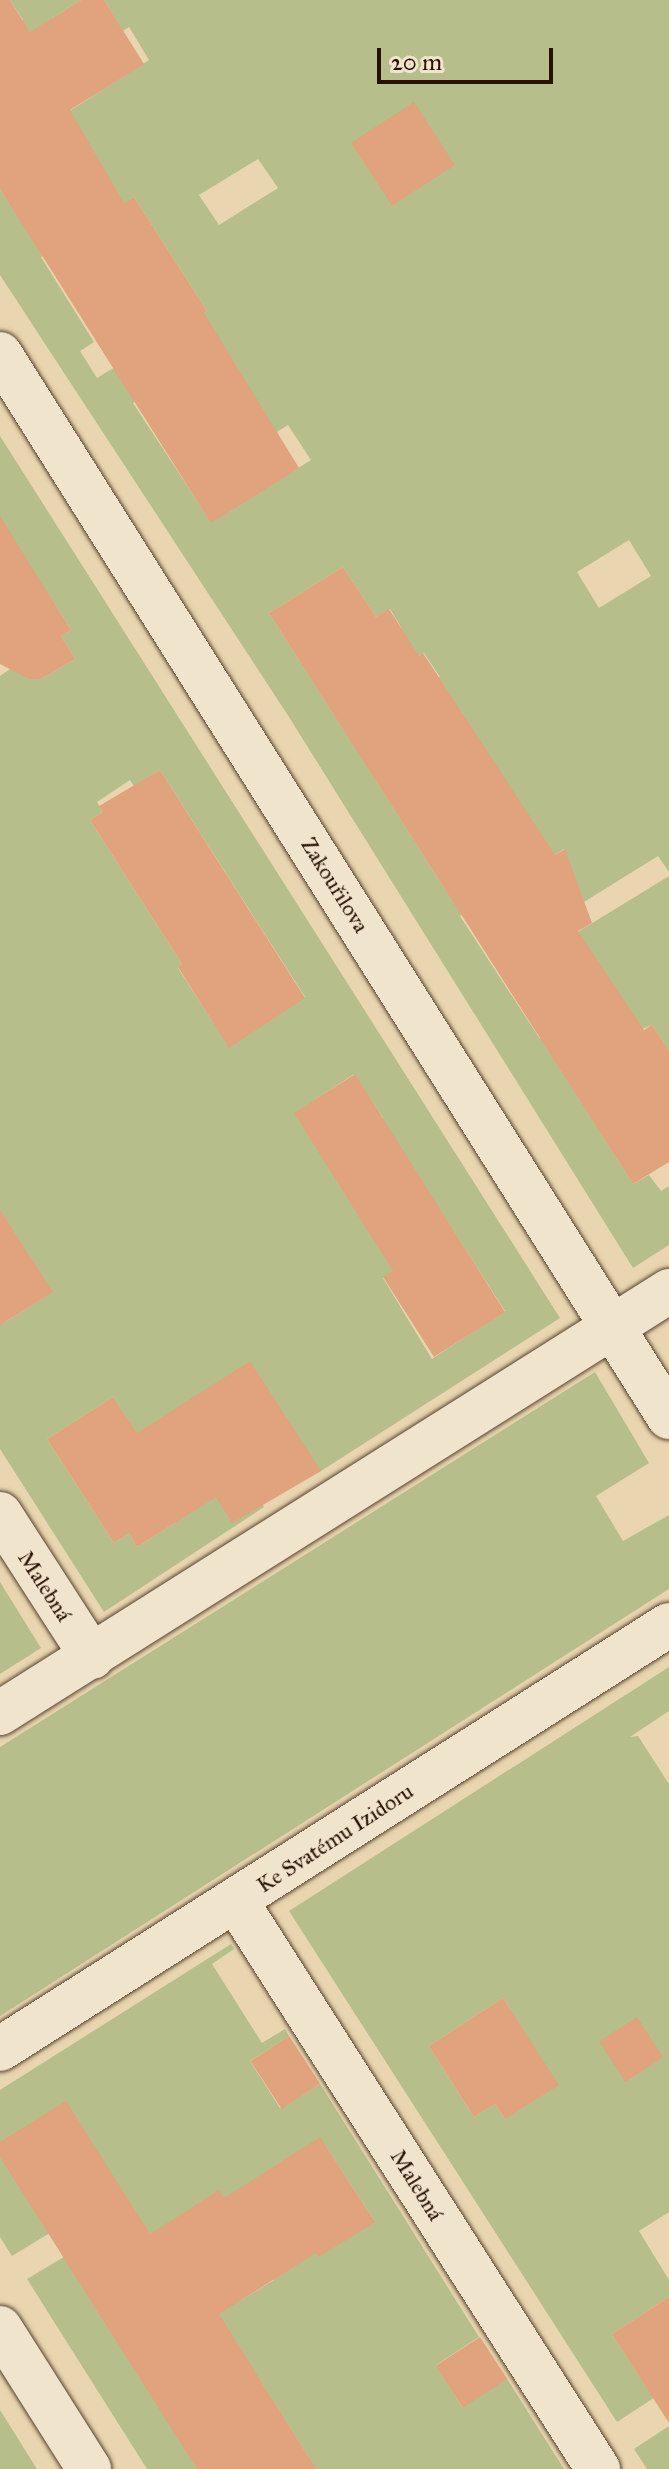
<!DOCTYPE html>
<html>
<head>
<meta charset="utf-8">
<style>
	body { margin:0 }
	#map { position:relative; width:669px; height:2469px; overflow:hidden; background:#e9d6b0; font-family:"IM FELL Great Primer",serif }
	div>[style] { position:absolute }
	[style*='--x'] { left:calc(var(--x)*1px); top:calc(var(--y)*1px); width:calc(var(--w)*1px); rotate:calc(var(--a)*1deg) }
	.green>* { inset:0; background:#b6be8b }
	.building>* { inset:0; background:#e0a37d; transform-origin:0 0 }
	.roads { filter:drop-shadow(0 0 2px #58422f) drop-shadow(0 0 2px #58422f) }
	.street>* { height:44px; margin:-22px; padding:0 22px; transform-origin:22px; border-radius:22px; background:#f1e4cc }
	span { translate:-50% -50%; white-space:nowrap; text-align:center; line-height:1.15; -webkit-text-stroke:7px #f1e4cc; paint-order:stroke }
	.street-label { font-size:22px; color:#281104 }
	.scale { position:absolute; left:377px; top:48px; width:176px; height:36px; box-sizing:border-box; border:4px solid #281104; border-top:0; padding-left:10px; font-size:24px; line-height:28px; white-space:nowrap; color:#281104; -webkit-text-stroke:6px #f1e4cc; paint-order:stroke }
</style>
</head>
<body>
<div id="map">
	<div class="green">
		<div style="clip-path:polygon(10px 0,81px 0,52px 18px,77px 57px,0 35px,23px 20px)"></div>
		<div style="clip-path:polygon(evenodd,104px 0,669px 0,669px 872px,658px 856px,584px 902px,564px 849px,460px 916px,540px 1039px,618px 992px,597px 960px,563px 941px,669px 876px,669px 1051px,652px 1025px,557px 1064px,633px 1184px,649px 1175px,661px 1191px,669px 1186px,669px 1245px,633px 1268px,289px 717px,0 275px,0 189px,21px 221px,57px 119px,149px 60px,129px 27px,123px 31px,104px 0,258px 159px,278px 188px,219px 225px,199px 195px,258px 159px,104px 0,134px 197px,207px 311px,97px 378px,80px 351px,94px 342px,41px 257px,134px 197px,104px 0,209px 356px,230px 356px,244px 379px,230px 388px,264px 440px,288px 425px,311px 460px,211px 522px,133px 403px,209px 356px,104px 0,629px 540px,651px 576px,599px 608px,577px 572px,629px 540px,104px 0,343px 567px,376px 617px,390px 609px,402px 629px,389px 638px,405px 664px,424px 653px,440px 677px,351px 741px,269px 613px,343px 567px,104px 0,460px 712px,445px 889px,370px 771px,460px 712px)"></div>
		<div style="clip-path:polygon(evenodd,0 436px,560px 1318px,321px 1471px,262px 1503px,264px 1507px,104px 1612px,0 1449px,0 1315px,5px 1322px,52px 1292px,0 1211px,0 676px,13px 667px,29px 679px,41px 679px,75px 659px,61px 636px,71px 630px,0 518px,0 436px,160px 770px,305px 997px,229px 1047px,178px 968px,182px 964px,90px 820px,103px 812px,97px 802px,130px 780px,134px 786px,160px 770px,0 436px,354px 1074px,383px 1118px,323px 1157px,295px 1113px,354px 1074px,0 436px,405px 1155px,505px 1311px,432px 1359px,383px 1278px,395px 1270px,405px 1155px,0 436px,113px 1397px,181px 1501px,175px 1523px,137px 1547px,129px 1533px,114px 1543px,47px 1439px,113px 1397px)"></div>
		<div style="clip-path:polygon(595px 1372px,649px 1463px,596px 1496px,623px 1541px,669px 1515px,669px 1589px,0 2016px,0 1747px)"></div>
		<div style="clip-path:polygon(0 1582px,41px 1648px,0 1674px)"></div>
		<div style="clip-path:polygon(evenodd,669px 1667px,669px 1711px,630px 1737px,638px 1736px,669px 1784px,669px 2212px,639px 2231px,669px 2280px,669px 2297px,612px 2334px,647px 2388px,669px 2388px,617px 2422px,289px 1911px,669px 1667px,503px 1998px,548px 2069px,505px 2119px,495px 2104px,474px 2117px,429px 2046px,503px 1998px)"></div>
		<div style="clip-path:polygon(evenodd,231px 1944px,234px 1949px,212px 1964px,262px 2043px,285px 2029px,289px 2036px,250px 2061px,280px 2108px,320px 2084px,479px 2337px,436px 2365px,462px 2407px,507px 2379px,564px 2469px,292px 2469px,309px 2458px,260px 2380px,197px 2469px,147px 2469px,27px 2279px,67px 2255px,53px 2231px,12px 2256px,0 2237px,0 2090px,231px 1944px,325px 2145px,375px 2222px,296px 2162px,325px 2145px,231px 1944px,219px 2191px,274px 2280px,243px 2299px,173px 2220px,219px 2191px)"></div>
		<div style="clip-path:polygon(0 2410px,37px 2469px,0 2469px)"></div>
		<div style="clip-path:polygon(669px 2426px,669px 2469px,647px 2469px,634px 2449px)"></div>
	</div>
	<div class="building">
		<div style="clip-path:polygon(0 0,10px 0,30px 32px,81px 0,104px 0,144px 64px,70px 110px,124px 203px,134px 197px,207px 311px,204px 313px,299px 468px,211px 523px,0 189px)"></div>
		<div style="left:414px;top:102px;width:75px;height:75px;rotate:57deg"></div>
		<div style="clip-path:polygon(0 516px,71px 630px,61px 636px,75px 659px,41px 679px,29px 679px,0 664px)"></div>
		<div style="clip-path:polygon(343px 567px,376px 617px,389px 609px,419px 656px,423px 653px,555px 855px,565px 849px,592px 923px,578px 931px,644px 1030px,652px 1025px,669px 1051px,669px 1162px,633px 1184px,269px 613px)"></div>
		<div style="clip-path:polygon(160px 770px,305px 998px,229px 1048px,178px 967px,182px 964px,90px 820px,103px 812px,99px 806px)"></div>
		<div style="clip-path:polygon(355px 1074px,505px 1312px,434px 1357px,383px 1277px,393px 1271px,294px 1113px)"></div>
		<div style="clip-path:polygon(0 1210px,53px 1292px,0 1325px)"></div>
		<div style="clip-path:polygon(250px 1361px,321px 1471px,232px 1523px,216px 1497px,137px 1547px,129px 1533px,114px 1543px,47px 1439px,113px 1397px,137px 1433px)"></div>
		<div style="clip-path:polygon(503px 1998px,559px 2085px,505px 2119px,495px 2104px,474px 2117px,429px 2046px)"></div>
		<div style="left:637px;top:2017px;width:48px;height:45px;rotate:57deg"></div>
		<div style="left:289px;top:2036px;width:57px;height:46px;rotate:57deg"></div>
		<div style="clip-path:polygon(66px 2101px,150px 2234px,219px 2190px,224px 2198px,320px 2137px,375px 2222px,319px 2257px,316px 2253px,219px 2314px,316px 2469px,197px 2469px,0 2157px,0 2142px)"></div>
		<div style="clip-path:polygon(669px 2297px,669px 2423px,612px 2334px)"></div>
		<div style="left:480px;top:2337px;width:50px;height:53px;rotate:57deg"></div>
	</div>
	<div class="roads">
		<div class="street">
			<div style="--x:0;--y:354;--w:1256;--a:57.82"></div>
			<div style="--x:0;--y:1514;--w:170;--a:57.2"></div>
			<div style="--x:0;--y:1713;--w:791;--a:-32.24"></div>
			<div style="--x:236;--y:1901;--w:674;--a:57.49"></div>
			<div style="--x:0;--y:2049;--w:792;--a:-32.37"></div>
			<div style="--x:0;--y:2328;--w:167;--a:57.7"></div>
		</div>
	</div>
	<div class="street-label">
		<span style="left:335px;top:885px;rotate:58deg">Zakouřilova</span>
		<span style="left:45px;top:1586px;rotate:57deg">Malebná</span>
		<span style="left:335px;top:1838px;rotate:-33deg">Ke Svatému Izidoru</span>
		<span style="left:417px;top:2185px;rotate:58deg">Malebná</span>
	</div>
	<div class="scale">20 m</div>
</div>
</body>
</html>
